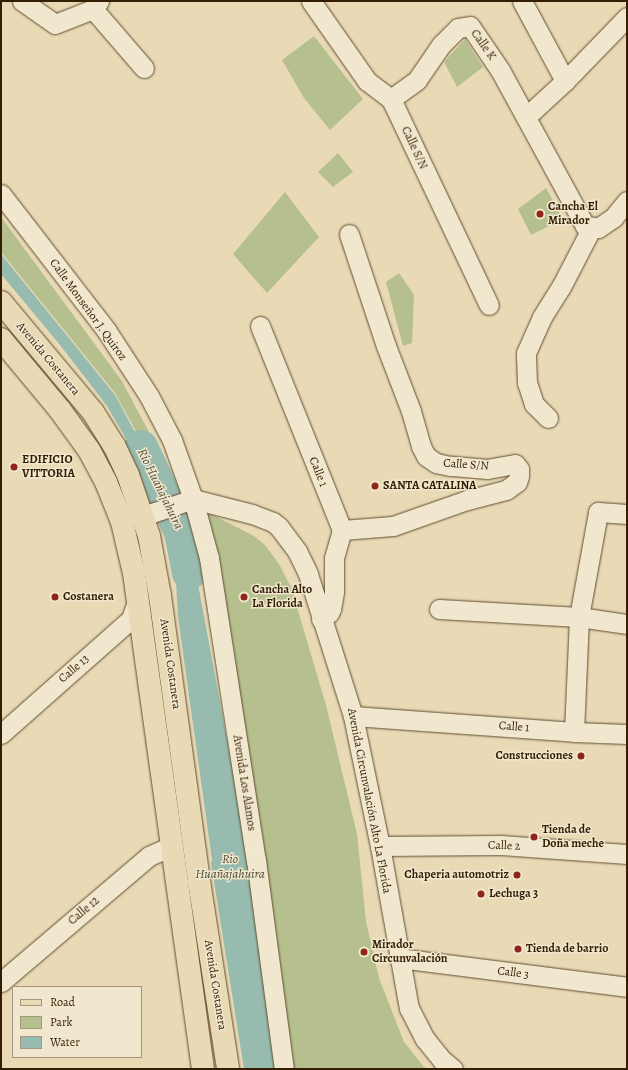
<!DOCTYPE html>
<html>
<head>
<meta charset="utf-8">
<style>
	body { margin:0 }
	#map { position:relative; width:628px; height:1070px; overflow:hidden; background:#e9dab5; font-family:Alegreya,serif }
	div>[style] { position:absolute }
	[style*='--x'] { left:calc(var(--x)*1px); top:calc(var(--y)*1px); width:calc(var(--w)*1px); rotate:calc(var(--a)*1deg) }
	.green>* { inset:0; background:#b6c08e }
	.water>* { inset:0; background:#97bbae }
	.river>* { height:34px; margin:-17px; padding:0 17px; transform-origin:17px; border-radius:17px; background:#97bbae }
	.roads { filter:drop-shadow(0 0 1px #604d30) drop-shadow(0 0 1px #604d30) }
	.minor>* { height:19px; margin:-9.5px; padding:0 9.5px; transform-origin:9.5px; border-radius:9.5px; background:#f1e7cf }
	.major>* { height:22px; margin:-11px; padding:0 11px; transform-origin:11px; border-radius:11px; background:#e9dab5 }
	.dots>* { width:11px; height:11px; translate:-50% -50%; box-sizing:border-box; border:2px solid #f1e7cf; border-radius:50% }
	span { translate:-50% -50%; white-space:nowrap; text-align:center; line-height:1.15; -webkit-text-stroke:3px #f1e7cf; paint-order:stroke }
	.street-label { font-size:12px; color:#331e03 }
	.poi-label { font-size:12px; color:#331e03; font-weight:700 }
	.left { translate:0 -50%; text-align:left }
	.right { translate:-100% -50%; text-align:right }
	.water-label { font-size:13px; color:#514d36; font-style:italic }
	.frame { position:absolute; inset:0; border:2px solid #331e03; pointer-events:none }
	.legend { position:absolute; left:12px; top:986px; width:130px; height:72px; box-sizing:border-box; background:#f1e7cf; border:1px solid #a5977d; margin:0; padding:5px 7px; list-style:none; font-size:12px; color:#331e03 }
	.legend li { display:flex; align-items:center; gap:8px; height:20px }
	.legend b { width:20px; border:1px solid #a5977d }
</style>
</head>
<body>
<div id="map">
	<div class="green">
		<div style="clip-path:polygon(314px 36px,363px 99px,330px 130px,304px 98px,282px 60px)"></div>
		<div style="clip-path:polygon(465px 39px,483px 67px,457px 87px,444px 62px)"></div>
		<div style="clip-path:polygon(338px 153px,353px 172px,333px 187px,318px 172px)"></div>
		<div style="clip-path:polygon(546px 188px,563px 219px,531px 235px,518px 209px)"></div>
		<div style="clip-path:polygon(285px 192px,319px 237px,267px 293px,233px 254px)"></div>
		<div style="clip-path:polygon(1px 217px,122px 381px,150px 434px,171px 485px,166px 486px,115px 393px,1px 252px)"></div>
		<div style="clip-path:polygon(399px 273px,414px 295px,412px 343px,403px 346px,386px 282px)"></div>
		<div style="clip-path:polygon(207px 512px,254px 536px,265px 545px,279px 564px,291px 587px,326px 705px,357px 834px,366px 921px,379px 978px,404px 1042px,424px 1067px,429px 1069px,291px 1069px,200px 527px)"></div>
	</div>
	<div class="water">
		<div style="clip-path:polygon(1px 254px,115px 395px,165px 488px,152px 492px,139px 461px,107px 406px,60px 345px,1px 274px)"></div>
		<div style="clip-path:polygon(187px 525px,237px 793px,278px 1069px,244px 1069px,211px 863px,212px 860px,178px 617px,173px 530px)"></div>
	</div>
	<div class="river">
		<div style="--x:141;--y:447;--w:94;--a:64.8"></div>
		<div style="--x:181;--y:532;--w:42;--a:79"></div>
	</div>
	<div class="roads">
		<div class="minor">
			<div style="--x:22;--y:1;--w:40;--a:34.9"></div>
			<div style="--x:55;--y:24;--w:41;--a:-21.5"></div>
			<div style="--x:93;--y:9;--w:10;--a:-53"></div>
			<div style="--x:311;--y:1;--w:98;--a:55"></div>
			<div style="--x:367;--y:81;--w:30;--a:37"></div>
			<div style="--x:391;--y:99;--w:32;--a:-36"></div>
			<div style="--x:417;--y:80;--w:42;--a:-55.6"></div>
			<div style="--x:441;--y:45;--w:24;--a:-45"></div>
			<div style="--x:458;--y:28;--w:12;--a:-9"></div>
			<div style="--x:470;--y:26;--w:53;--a:55.7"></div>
			<div style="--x:500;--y:70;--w:178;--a:61.4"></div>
			<div style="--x:585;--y:226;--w:13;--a:9"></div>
			<div style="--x:598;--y:228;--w:18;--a:-34"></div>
			<div style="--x:613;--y:218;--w:22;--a:-51"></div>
			<div style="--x:522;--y:1;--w:91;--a:61.7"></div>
			<div style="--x:93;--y:9;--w:78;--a:49.2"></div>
			<div style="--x:391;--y:99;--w:228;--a:64.6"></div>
			<div style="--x:526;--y:117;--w:53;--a:-42.7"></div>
			<div style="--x:565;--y:81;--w:89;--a:-45.9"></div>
			<div style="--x:1;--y:194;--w:172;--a:52.3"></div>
			<div style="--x:106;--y:330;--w:79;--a:56.9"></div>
			<div style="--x:149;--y:396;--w:50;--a:62.4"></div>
			<div style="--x:172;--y:440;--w:63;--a:70.4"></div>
			<div style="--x:193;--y:499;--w:61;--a:74.8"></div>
			<div style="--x:209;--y:558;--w:306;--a:81.2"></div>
			<div style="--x:256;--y:860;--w:211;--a:82.4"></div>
			<div style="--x:260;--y:326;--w:220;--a:68.1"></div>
			<div style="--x:342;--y:530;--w:29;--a:106"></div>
			<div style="--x:334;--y:558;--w:34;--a:90"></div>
			<div style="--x:334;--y:592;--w:17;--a:100"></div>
			<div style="--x:331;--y:609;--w:4;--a:117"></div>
			<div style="--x:329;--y:613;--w:10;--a:143"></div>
			<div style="--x:548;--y:418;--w:20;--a:-135"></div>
			<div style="--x:534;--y:404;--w:22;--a:-108"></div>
			<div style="--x:527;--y:383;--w:30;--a:-92"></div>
			<div style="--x:526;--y:353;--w:39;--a:-66"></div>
			<div style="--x:542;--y:317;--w:36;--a:-58"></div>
			<div style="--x:561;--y:287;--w:68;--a:-62.7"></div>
			<div style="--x:193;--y:499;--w:61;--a:14.3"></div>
			<div style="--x:252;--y:514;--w:22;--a:21"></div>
			<div style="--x:273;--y:522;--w:8;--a:40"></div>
			<div style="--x:279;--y:527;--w:30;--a:53"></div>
			<div style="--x:297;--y:551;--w:25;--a:64"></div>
			<div style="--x:308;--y:574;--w:149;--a:72.4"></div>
			<div style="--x:353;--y:716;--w:133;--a:78.3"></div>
			<div style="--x:380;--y:846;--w:165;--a:79.9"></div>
			<div style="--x:409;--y:1008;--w:35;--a:63"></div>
			<div style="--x:425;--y:1039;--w:27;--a:51"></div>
			<div style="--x:442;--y:1060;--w:14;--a:39"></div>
			<div style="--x:143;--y:516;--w:53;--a:-18.8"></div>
			<div style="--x:342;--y:530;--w:51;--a:-4.5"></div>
			<div style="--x:393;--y:526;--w:78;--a:-19.4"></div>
			<div style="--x:467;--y:500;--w:40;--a:-14.4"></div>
			<div style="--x:506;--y:490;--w:14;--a:-36"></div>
			<div style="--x:517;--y:482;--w:6;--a:-72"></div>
			<div style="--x:519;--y:476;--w:7;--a:-90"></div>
			<div style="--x:519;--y:469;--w:6;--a:-129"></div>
			<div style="--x:515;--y:464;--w:28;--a:170"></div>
			<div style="--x:487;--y:469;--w:37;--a:-175"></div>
			<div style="--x:450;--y:466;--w:14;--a:-168"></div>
			<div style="--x:436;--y:463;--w:12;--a:-145"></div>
			<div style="--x:426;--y:456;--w:11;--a:-117"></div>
			<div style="--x:421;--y:446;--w:36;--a:-106"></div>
			<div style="--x:411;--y:411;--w:70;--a:-111"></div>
			<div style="--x:386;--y:346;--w:118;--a:-108.3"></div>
			<div style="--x:439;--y:609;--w:140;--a:3.3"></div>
			<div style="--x:579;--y:617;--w:49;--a:8.3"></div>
			<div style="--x:353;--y:716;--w:222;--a:4.1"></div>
			<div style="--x:574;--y:732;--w:53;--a:2.2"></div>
			<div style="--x:574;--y:732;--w:115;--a:-87.5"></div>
			<div style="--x:579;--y:617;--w:107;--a:-79.7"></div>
			<div style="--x:598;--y:512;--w:29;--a:4"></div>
			<div style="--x:1;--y:734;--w:174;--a:-41.5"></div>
			<div style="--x:131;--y:619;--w:21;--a:-71"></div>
			<div style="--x:380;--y:846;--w:120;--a:-0.5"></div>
			<div style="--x:500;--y:845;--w:127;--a:4.1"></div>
			<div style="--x:399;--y:958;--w:230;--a:7.2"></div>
			<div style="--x:1;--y:982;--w:194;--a:-40.4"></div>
			<div style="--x:149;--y:856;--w:24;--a:-24"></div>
		</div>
		<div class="major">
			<div style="--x:1;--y:302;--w:143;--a:50.1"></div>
			<div style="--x:93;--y:412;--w:39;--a:58"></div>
			<div style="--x:114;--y:445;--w:33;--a:65"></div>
			<div style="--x:128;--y:475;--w:65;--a:71"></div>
			<div style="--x:149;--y:536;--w:61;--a:79.6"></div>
			<div style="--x:160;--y:596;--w:288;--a:82.2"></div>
			<div style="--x:199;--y:881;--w:190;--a:81.2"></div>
			<div style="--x:1;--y:339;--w:92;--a:50.3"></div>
			<div style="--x:60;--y:410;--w:49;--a:54.1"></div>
			<div style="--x:89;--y:450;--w:36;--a:62"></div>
			<div style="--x:106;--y:482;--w:43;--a:68.2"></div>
			<div style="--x:122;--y:522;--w:52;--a:76.8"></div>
			<div style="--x:134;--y:573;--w:501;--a:82.08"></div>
		</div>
	</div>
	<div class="dots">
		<div style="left:540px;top:214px;background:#8f2418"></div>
		<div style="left:14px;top:467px;background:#8f2418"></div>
		<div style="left:375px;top:486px;background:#8f2418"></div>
		<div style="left:55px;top:597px;background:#8f2418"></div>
		<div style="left:244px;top:597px;background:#8f2418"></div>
		<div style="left:581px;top:756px;background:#8f2418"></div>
		<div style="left:534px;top:837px;background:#8f2418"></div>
		<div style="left:517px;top:875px;background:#8f2418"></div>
		<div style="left:481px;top:894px;background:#8f2418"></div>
		<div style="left:518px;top:949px;background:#8f2418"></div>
		<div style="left:364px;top:952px;background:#8f2418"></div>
	</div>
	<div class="street-label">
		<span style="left:483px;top:45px;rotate:55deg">Calle K</span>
		<span style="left:414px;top:148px;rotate:65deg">Calle S/N</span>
		<span style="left:88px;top:310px;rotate:54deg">Calle Monseñor J. Quiroz</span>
		<span style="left:48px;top:359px;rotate:50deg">Avenida Costanera</span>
		<span style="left:466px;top:465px;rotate:4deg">Calle S/N</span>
		<span style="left:318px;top:472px;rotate:68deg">Calle 1</span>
		<span style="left:170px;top:664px;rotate:82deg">Avenida Costanera</span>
		<span style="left:74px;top:669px;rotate:-41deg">Calle 13</span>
		<span style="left:514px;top:727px;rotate:4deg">Calle 1</span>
		<span style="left:244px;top:783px;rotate:81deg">Avenida Los Alamos</span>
		<span style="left:369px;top:801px;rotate:79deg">Avenida Circunvalación Alto La Florida</span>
		<span style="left:504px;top:846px;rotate:2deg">Calle 2</span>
		<span style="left:84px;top:911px;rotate:-40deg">Calle 12</span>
		<span style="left:513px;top:973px;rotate:7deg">Calle 3</span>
		<span style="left:215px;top:985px;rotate:81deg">Avenida Costanera</span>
	</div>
	<div class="poi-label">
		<span class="left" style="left:548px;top:214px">Cancha El<br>Mirador</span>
		<span class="left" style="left:22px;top:467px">EDIFICIO<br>VITTORIA</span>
		<span class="left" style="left:383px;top:486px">SANTA CATALINA</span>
		<span class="left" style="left:252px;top:597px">Cancha Alto<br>La Florida</span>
		<span class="left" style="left:63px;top:597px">Costanera</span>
		<span class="right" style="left:573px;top:756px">Construcciones</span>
		<span class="left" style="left:542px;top:837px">Tienda de<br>Doña meche</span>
		<span class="right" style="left:509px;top:875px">Chaperia automotriz</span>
		<span class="left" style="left:489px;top:894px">Lechuga 3</span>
		<span class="left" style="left:372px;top:952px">Mirador<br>Circunvalación</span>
		<span class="left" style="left:526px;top:949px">Tienda de barrio</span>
	</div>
	<div class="water-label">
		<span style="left:160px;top:489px;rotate:64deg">Río Huañajahuira</span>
		<span style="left:230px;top:867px">Río<br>Huañajahuira</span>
	</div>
	<div class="frame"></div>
	<ul class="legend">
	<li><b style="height:5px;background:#e9dab5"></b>Road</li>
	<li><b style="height:11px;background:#b6c08e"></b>Park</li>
	<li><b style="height:11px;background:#97bbae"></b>Water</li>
	</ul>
</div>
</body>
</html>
